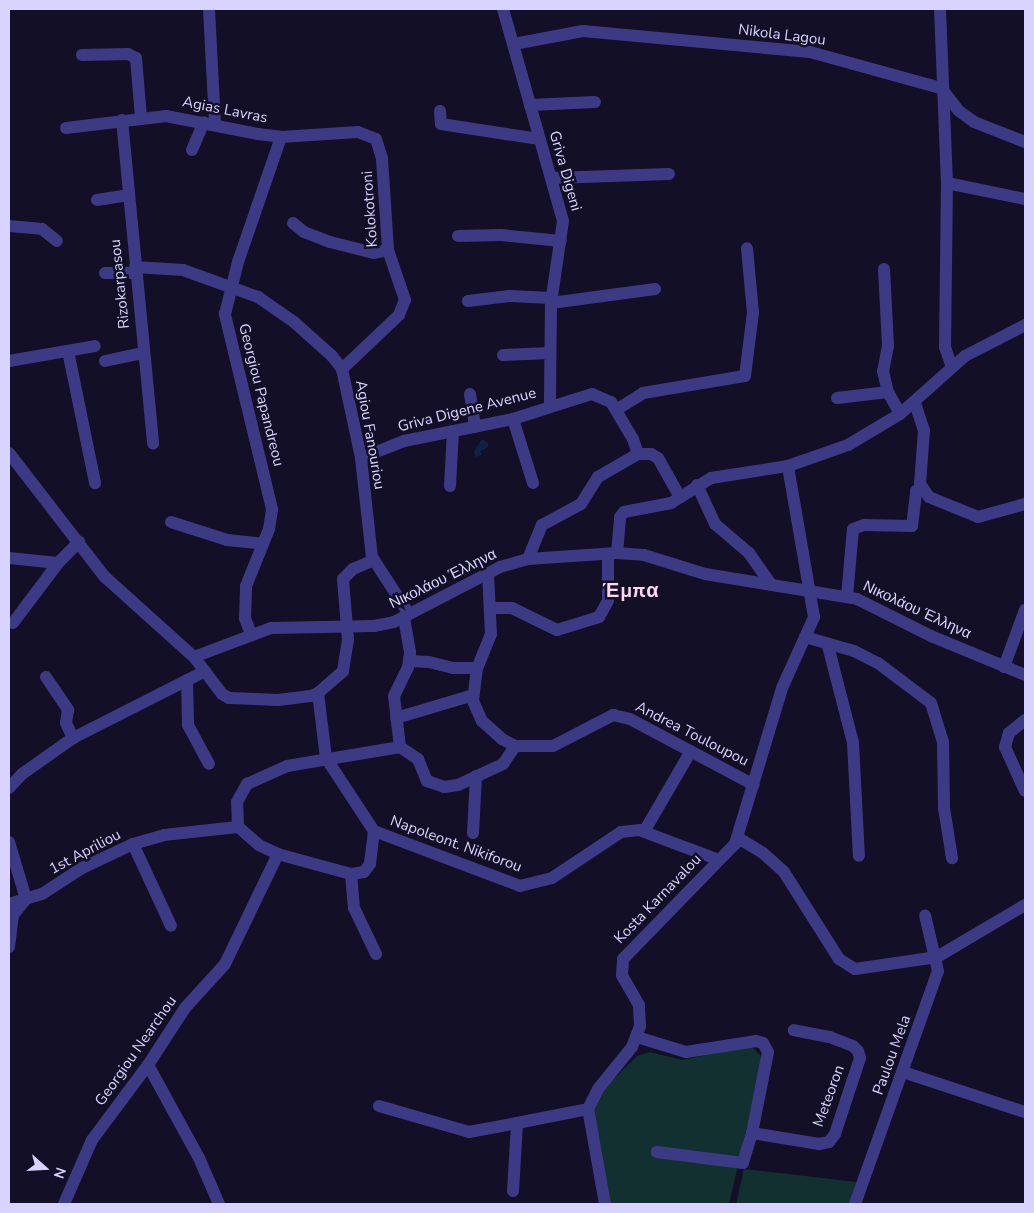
<!DOCTYPE html>
<html>
<head>
<meta charset="utf-8">
<style>
	body { margin:0 }
	#map { position:relative; width:1034px; height:1213px; overflow:hidden; background:#130f26; font-family:"Nunito Sans",sans-serif }
	div>[style] { position:absolute }
	[style*='--x'] { left:calc(var(--x)*1px); top:calc(var(--y)*1px); width:calc(var(--w)*1px); rotate:calc(var(--a)*1deg) }
	.green>* { inset:0; background:#12302f }
	.water>* { inset:0; background:#0c2248 }
	.minor>* { height:12px; margin:-6px; padding:0 6px; transform-origin:6px; border-radius:6px; background:#3d3a85 }
	span { translate:-50% -50%; white-space:nowrap; text-align:center; line-height:1.15; -webkit-text-stroke:5px #130f26; paint-order:stroke }
	.street-label { font-size:15px; color:#d9d4ff }
	.district-label { font-size:20px; color:#ffd6f0; font-weight:700; letter-spacing:1px }
	.frame { position:absolute; inset:0; border:10px solid #d9d4ff; pointer-events:none }
	.north { position:absolute; left:20px; top:1143px; width:50px; height:50px; -webkit-text-stroke:4px #130f26; paint-order:stroke; rotate:109deg; font-size:14px; font-weight:700; line-height:20px; text-align:center; color:#d9d4ff }
	.north::after { content:''; display:block; margin:auto; width:18px; height:22px; background:#d9d4ff; clip-path:polygon(50% 0,100% 100%,50% 72%,0 100%) }
</style>
</head>
<body>
<div id="map">
	<div class="green">
		<div style="clip-path:polygon(745px 1047px,752px 1047px,763px 1058px,729px 1204px,609px 1204px,592px 1109px,598px 1095px,637px 1056px,650px 1052px,682px 1060px)"></div>
		<div style="clip-path:polygon(744px 1169px,857px 1182px,852px 1204px,736px 1204px)"></div>
	</div>
	<div class="water">
		<div style="clip-path:polygon(482px 439px,488px 443px,488px 447px,480px 451px,482px 455px,475px 457px,474px 451px)"></div>
	</div>
	<div class="minor">
		<div style="--x:209;--y:9;--w:115;--a:87"></div>
		<div style="--x:503;--y:9;--w:220;--a:74.2"></div>
		<div style="--x:563;--y:221;--w:83;--a:98.3"></div>
		<div style="--x:551;--y:303;--w:103;--a:90.6"></div>
		<div style="--x:940;--y:9;--w:174;--a:87.7"></div>
		<div style="--x:947;--y:183;--w:164;--a:90.7"></div>
		<div style="--x:945;--y:347;--w:21;--a:71"></div>
		<div style="--x:514;--y:44;--w:70;--a:-10.7"></div>
		<div style="--x:583;--y:31;--w:228;--a:5.3"></div>
		<div style="--x:810;--y:52;--w:136;--a:15.4"></div>
		<div style="--x:941;--y:88;--w:29;--a:52"></div>
		<div style="--x:959;--y:111;--w:19;--a:36"></div>
		<div style="--x:974;--y:122;--w:55;--a:21.4"></div>
		<div style="--x:82;--y:55;--w:46;--a:-1.2"></div>
		<div style="--x:128;--y:54;--w:9;--a:27"></div>
		<div style="--x:136;--y:58;--w:60;--a:85.2"></div>
		<div style="--x:530;--y:105;--w:65;--a:-2.6"></div>
		<div style="--x:440;--y:111;--w:13;--a:86"></div>
		<div style="--x:441;--y:124;--w:99;--a:8.7"></div>
		<div style="--x:122;--y:120;--w:325;--a:84.5"></div>
		<div style="--x:66;--y:128;--w:101;--a:-6.8"></div>
		<div style="--x:166;--y:116;--w:94;--a:11.1"></div>
		<div style="--x:258;--y:134;--w:23;--a:7"></div>
		<div style="--x:281;--y:137;--w:77;--a:-3.7"></div>
		<div style="--x:358;--y:132;--w:19;--a:21"></div>
		<div style="--x:376;--y:139;--w:21;--a:73"></div>
		<div style="--x:382;--y:159;--w:91;--a:86.2"></div>
		<div style="--x:388;--y:250;--w:53;--a:71.2"></div>
		<div style="--x:405;--y:300;--w:16;--a:112"></div>
		<div style="--x:399;--y:315;--w:79;--a:136.5"></div>
		<div style="--x:192;--y:150;--w:30;--a:-67"></div>
		<div style="--x:553;--y:178;--w:116;--a:-2"></div>
		<div style="--x:947;--y:183;--w:80;--a:11.6"></div>
		<div style="--x:97;--y:200;--w:30;--a:-9"></div>
		<div style="--x:293;--y:223;--w:14;--a:39"></div>
		<div style="--x:304;--y:232;--w:28;--a:21"></div>
		<div style="--x:330;--y:242;--w:45;--a:14"></div>
		<div style="--x:374;--y:253;--w:14;--a:-12"></div>
		<div style="--x:9;--y:226;--w:33;--a:5"></div>
		<div style="--x:42;--y:229;--w:19;--a:39"></div>
		<div style="--x:458;--y:236;--w:43;--a:-1.3"></div>
		<div style="--x:501;--y:235;--w:60;--a:5.7"></div>
		<div style="--x:135;--y:267;--w:48;--a:3.6"></div>
		<div style="--x:183;--y:270;--w:80;--a:19.8"></div>
		<div style="--x:258;--y:297;--w:44;--a:34.8"></div>
		<div style="--x:294;--y:322;--w:51;--a:41.8"></div>
		<div style="--x:332;--y:356;--w:16;--a:52"></div>
		<div style="--x:342;--y:369;--w:91;--a:77.9"></div>
		<div style="--x:361;--y:458;--w:100;--a:83.7"></div>
		<div style="--x:372;--y:557;--w:68;--a:57"></div>
		<div style="--x:884;--y:269;--w:77;--a:87"></div>
		<div style="--x:888;--y:346;--w:25;--a:101"></div>
		<div style="--x:883;--y:371;--w:22;--a:77"></div>
		<div style="--x:105;--y:273;--w:31;--a:0"></div>
		<div style="--x:468;--y:301;--w:42;--a:-6.8"></div>
		<div style="--x:510;--y:296;--w:41;--a:2.8"></div>
		<div style="--x:551;--y:303;--w:105;--a:-7.7"></div>
		<div style="--x:68;--y:351;--w:135;--a:78.4"></div>
		<div style="--x:503;--y:355;--w:47;--a:-2.4"></div>
		<div style="--x:9;--y:361;--w:87;--a:-9.9"></div>
		<div style="--x:105;--y:361;--w:39;--a:-12"></div>
		<div style="--x:470;--y:394;--w:33;--a:81"></div>
		<div style="--x:837;--y:398;--w:51;--a:-6.7"></div>
		<div style="--x:888;--y:392;--w:25;--a:61"></div>
		<div style="--x:915;--y:403;--w:28;--a:72"></div>
		<div style="--x:924;--y:430;--w:54;--a:94.2"></div>
		<div style="--x:920;--y:484;--w:16;--a:55"></div>
		<div style="--x:929;--y:497;--w:53;--a:22.2"></div>
		<div style="--x:978;--y:517;--w:49;--a:-15.5"></div>
		<div style="--x:616;--y:410;--w:32;--a:-32"></div>
		<div style="--x:643;--y:393;--w:103;--a:-9.5"></div>
		<div style="--x:745;--y:376;--w:64;--a:-82.8"></div>
		<div style="--x:753;--y:313;--w:65;--a:-95.3"></div>
		<div style="--x:513;--y:419;--w:67;--a:72.6"></div>
		<div style="--x:9;--y:453;--w:157;--a:52.3"></div>
		<div style="--x:105;--y:577;--w:120;--a:42"></div>
		<div style="--x:194;--y:657;--w:46;--a:52.9"></div>
		<div style="--x:222;--y:694;--w:8;--a:30"></div>
		<div style="--x:229;--y:698;--w:49;--a:2.3"></div>
		<div style="--x:278;--y:700;--w:33;--a:-7"></div>
		<div style="--x:311;--y:696;--w:8;--a:-23"></div>
		<div style="--x:318;--y:693;--w:33;--a:-41"></div>
		<div style="--x:343;--y:671;--w:31;--a:-81"></div>
		<div style="--x:348;--y:640;--w:61;--a:-94.7"></div>
		<div style="--x:343;--y:579;--w:14;--a:-45"></div>
		<div style="--x:353;--y:569;--w:23;--a:-23"></div>
		<div style="--x:361;--y:458;--w:46;--a:-21.6"></div>
		<div style="--x:404;--y:441;--w:111;--a:-11.4"></div>
		<div style="--x:513;--y:419;--w:83;--a:-17.6"></div>
		<div style="--x:592;--y:394;--w:21;--a:23"></div>
		<div style="--x:611;--y:402;--w:43;--a:59.3"></div>
		<div style="--x:633;--y:439;--w:16;--a:72"></div>
		<div style="--x:697;--y:485;--w:43;--a:65.2"></div>
		<div style="--x:715;--y:524;--w:45;--a:40.5"></div>
		<div style="--x:749;--y:553;--w:39;--a:55"></div>
		<div style="--x:450;--y:486;--w:55;--a:-86.9"></div>
		<div style="--x:171;--y:522;--w:59;--a:17.8"></div>
		<div style="--x:227;--y:540;--w:36;--a:6"></div>
		<div style="--x:617;--y:553;--w:36;--a:-85"></div>
		<div style="--x:620;--y:517;--w:6;--a:-51"></div>
		<div style="--x:624;--y:512;--w:48;--a:-10.8"></div>
		<div style="--x:671;--y:503;--w:47;--a:-32"></div>
		<div style="--x:711;--y:478;--w:78;--a:-8.9"></div>
		<div style="--x:788;--y:466;--w:64;--a:-19.3"></div>
		<div style="--x:848;--y:445;--w:61;--a:-30.8"></div>
		<div style="--x:900;--y:414;--w:87;--a:-41.7"></div>
		<div style="--x:965;--y:356;--w:68;--a:-27.3"></div>
		<div style="--x:9;--y:558;--w:49;--a:5.8"></div>
		<div style="--x:528;--y:559;--w:37;--a:-68"></div>
		<div style="--x:542;--y:525;--w:44;--a:-28.3"></div>
		<div style="--x:581;--y:504;--w:32;--a:-58"></div>
		<div style="--x:598;--y:477;--w:46;--a:-29.9"></div>
		<div style="--x:638;--y:454;--w:13;--a:0"></div>
		<div style="--x:651;--y:454;--w:8;--a:30"></div>
		<div style="--x:658;--y:458;--w:45;--a:60.6"></div>
		<div style="--x:488;--y:573;--w:61;--a:87.2"></div>
		<div style="--x:491;--y:634;--w:37;--a:112"></div>
		<div style="--x:477;--y:668;--w:33;--a:97"></div>
		<div style="--x:473;--y:701;--w:22;--a:66"></div>
		<div style="--x:482;--y:721;--w:27;--a:42"></div>
		<div style="--x:502;--y:739;--w:15;--a:28"></div>
		<div style="--x:515;--y:746;--w:38;--a:0"></div>
		<div style="--x:553;--y:746;--w:68;--a:-27.3"></div>
		<div style="--x:613;--y:715;--w:17;--a:13"></div>
		<div style="--x:630;--y:719;--w:140;--a:28"></div>
		<div style="--x:847;--y:597;--w:68;--a:-85"></div>
		<div style="--x:853;--y:529;--w:12;--a:-20"></div>
		<div style="--x:864;--y:525;--w:48;--a:1.2"></div>
		<div style="--x:912;--y:526;--w:35;--a:-83"></div>
		<div style="--x:916;--y:491;--w:7;--a:-34"></div>
		<div style="--x:490;--y:608;--w:22;--a:0"></div>
		<div style="--x:512;--y:608;--w:50;--a:26.1"></div>
		<div style="--x:557;--y:630;--w:44;--a:-17.2"></div>
		<div style="--x:599;--y:617;--w:18;--a:-61"></div>
		<div style="--x:608;--y:601;--w:47;--a:-90"></div>
		<div style="--x:13;--y:623;--w:75;--a:-53.1"></div>
		<div style="--x:58;--y:563;--w:30;--a:-45"></div>
		<div style="--x:251;--y:634;--w:17;--a:-111"></div>
		<div style="--x:245;--y:618;--w:32;--a:-88"></div>
		<div style="--x:246;--y:586;--w:61;--a:-68"></div>
		<div style="--x:269;--y:529;--w:20;--a:-81"></div>
		<div style="--x:272;--y:509;--w:201;--a:-103.6"></div>
		<div style="--x:225;--y:314;--w:54;--a:-76"></div>
		<div style="--x:238;--y:262;--w:132;--a:-71"></div>
		<div style="--x:805;--y:637;--w:51;--a:15.9"></div>
		<div style="--x:854;--y:651;--w:27;--a:27"></div>
		<div style="--x:878;--y:663;--w:66;--a:37"></div>
		<div style="--x:931;--y:703;--w:41;--a:72.9"></div>
		<div style="--x:943;--y:742;--w:66;--a:89.1"></div>
		<div style="--x:944;--y:808;--w:51;--a:80.9"></div>
		<div style="--x:828;--y:646;--w:100;--a:75.5"></div>
		<div style="--x:853;--y:743;--w:113;--a:87"></div>
		<div style="--x:194;--y:657;--w:82;--a:-20.6"></div>
		<div style="--x:271;--y:628;--w:103;--a:-1.1"></div>
		<div style="--x:374;--y:626;--w:20;--a:-11"></div>
		<div style="--x:394;--y:622;--w:119;--a:-27.4"></div>
		<div style="--x:500;--y:567;--w:29;--a:-16"></div>
		<div style="--x:528;--y:559;--w:89;--a:-3.9"></div>
		<div style="--x:617;--y:553;--w:27;--a:4"></div>
		<div style="--x:644;--y:555;--w:64;--a:17.3"></div>
		<div style="--x:705;--y:574;--w:154;--a:9.3"></div>
		<div style="--x:857;--y:599;--w:83;--a:26.6"></div>
		<div style="--x:931;--y:636;--w:102;--a:22.5"></div>
		<div style="--x:410;--y:661;--w:19;--a:3"></div>
		<div style="--x:429;--y:662;--w:25;--a:14"></div>
		<div style="--x:453;--y:668;--w:24;--a:0"></div>
		<div style="--x:1004;--y:667;--w:61;--a:-69.8"></div>
		<div style="--x:46;--y:677;--w:40;--a:56"></div>
		<div style="--x:68;--y:710;--w:13;--a:99"></div>
		<div style="--x:66;--y:723;--w:17;--a:65"></div>
		<div style="--x:187;--y:680;--w:45;--a:88.7"></div>
		<div style="--x:188;--y:725;--w:44;--a:61.7"></div>
		<div style="--x:318;--y:693;--w:65;--a:83"></div>
		<div style="--x:326;--y:758;--w:87;--a:56.7"></div>
		<div style="--x:374;--y:831;--w:156;--a:20.6"></div>
		<div style="--x:520;--y:886;--w:33;--a:-14"></div>
		<div style="--x:552;--y:878;--w:83;--a:-33.7"></div>
		<div style="--x:621;--y:832;--w:18;--a:-6"></div>
		<div style="--x:639;--y:830;--w:85;--a:20.6"></div>
		<div style="--x:396;--y:718;--w:80;--a:-16.6"></div>
		<div style="--x:1025;--y:720;--w:21;--a:141"></div>
		<div style="--x:1009;--y:733;--w:15;--a:106"></div>
		<div style="--x:1005;--y:747;--w:48;--a:65.6"></div>
		<div style="--x:400;--y:747;--w:22;--a:34"></div>
		<div style="--x:418;--y:759;--w:24;--a:68"></div>
		<div style="--x:427;--y:781;--w:18;--a:19"></div>
		<div style="--x:444;--y:787;--w:14;--a:-8"></div>
		<div style="--x:458;--y:785;--w:50;--a:-25"></div>
		<div style="--x:503;--y:764;--w:22;--a:-56"></div>
		<div style="--x:400;--y:747;--w:51;--a:-96.7"></div>
		<div style="--x:394;--y:696;--w:32;--a:-64"></div>
		<div style="--x:408;--y:667;--w:15;--a:-82"></div>
		<div style="--x:410;--y:652;--w:36;--a:-100"></div>
		<div style="--x:9;--y:788;--w:19;--a:-47"></div>
		<div style="--x:22;--y:774;--w:62;--a:-35.2"></div>
		<div style="--x:73;--y:738;--w:148;--a:-26.9"></div>
		<div style="--x:645;--y:830;--w:91;--a:-59.8"></div>
		<div style="--x:374;--y:831;--w:33;--a:97"></div>
		<div style="--x:370;--y:864;--w:10;--a:127"></div>
		<div style="--x:364;--y:872;--w:13;--a:171"></div>
		<div style="--x:351;--y:874;--w:76;--a:-164.7"></div>
		<div style="--x:278;--y:854;--w:21;--a:-155"></div>
		<div style="--x:259;--y:845;--w:28;--a:-139"></div>
		<div style="--x:238;--y:827;--w:25;--a:-92"></div>
		<div style="--x:237;--y:802;--w:21;--a:-61"></div>
		<div style="--x:247;--y:784;--w:44;--a:-24.2"></div>
		<div style="--x:287;--y:766;--w:115;--a:-9.5"></div>
		<div style="--x:473;--y:833;--w:57;--a:-87"></div>
		<div style="--x:738;--y:838;--w:29;--a:31"></div>
		<div style="--x:763;--y:853;--w:28;--a:42"></div>
		<div style="--x:784;--y:872;--w:103;--a:57.7"></div>
		<div style="--x:839;--y:959;--w:19;--a:32"></div>
		<div style="--x:855;--y:969;--w:83;--a:-8.3"></div>
		<div style="--x:937;--y:957;--w:102;--a:-30.6"></div>
		<div style="--x:9;--y:842;--w:59;--a:73.4"></div>
		<div style="--x:133;--y:844;--w:90;--a:65.1"></div>
		<div style="--x:351;--y:874;--w:34;--a:85"></div>
		<div style="--x:354;--y:908;--w:51;--a:64.4"></div>
		<div style="--x:9;--y:904;--w:34;--a:-17"></div>
		<div style="--x:42;--y:894;--w:48;--a:-33"></div>
		<div style="--x:82;--y:868;--w:56;--a:-25.2"></div>
		<div style="--x:133;--y:844;--w:32;--a:-16"></div>
		<div style="--x:164;--y:835;--w:74;--a:-6.2"></div>
		<div style="--x:9;--y:947;--w:32;--a:-83"></div>
		<div style="--x:13;--y:915;--w:21;--a:-51"></div>
		<div style="--x:637;--y:1037;--w:51;--a:17"></div>
		<div style="--x:686;--y:1052;--w:71;--a:-8.9"></div>
		<div style="--x:756;--y:1041;--w:7;--a:16"></div>
		<div style="--x:763;--y:1043;--w:10;--a:61"></div>
		<div style="--x:768;--y:1052;--w:83;--a:101.2"></div>
		<div style="--x:752;--y:1133;--w:31;--a:107"></div>
		<div style="--x:743;--y:1163;--w:87;--a:-172.7"></div>
		<div style="--x:148;--y:1065;--w:106;--a:61.3"></div>
		<div style="--x:199;--y:1158;--w:50;--a:66.5"></div>
		<div style="--x:903;--y:1072;--w:128;--a:18.2"></div>
		<div style="--x:379;--y:1106;--w:94;--a:16.1"></div>
		<div style="--x:469;--y:1132;--w:49;--a:-10.6"></div>
		<div style="--x:752;--y:1133;--w:68;--a:9.3"></div>
		<div style="--x:819;--y:1144;--w:10;--a:-11"></div>
		<div style="--x:829;--y:1142;--w:10;--a:-53"></div>
		<div style="--x:835;--y:1134;--w:80;--a:-71.8"></div>
		<div style="--x:860;--y:1058;--w:7;--a:-106"></div>
		<div style="--x:858;--y:1051;--w:7;--a:-135"></div>
		<div style="--x:853;--y:1046;--w:26;--a:-159"></div>
		<div style="--x:829;--y:1037;--w:36;--a:-169"></div>
		<div style="--x:513;--y:1191;--w:68;--a:-86.6"></div>
		<div style="--x:517;--y:1123;--w:72;--a:-11.2"></div>
		<div style="--x:64;--y:1204;--w:70;--a:-66.4"></div>
		<div style="--x:92;--y:1140;--w:94;--a:-53.3"></div>
		<div style="--x:148;--y:1065;--w:68;--a:-57"></div>
		<div style="--x:185;--y:1008;--w:59;--a:-47.7"></div>
		<div style="--x:225;--y:964;--w:122;--a:-64.3"></div>
		<div style="--x:605;--y:1204;--w:97;--a:-100.1"></div>
		<div style="--x:588;--y:1109;--w:22;--a:-63"></div>
		<div style="--x:598;--y:1089;--w:54;--a:-51"></div>
		<div style="--x:632;--y:1047;--w:22;--a:-69"></div>
		<div style="--x:640;--y:1026;--w:21;--a:-93"></div>
		<div style="--x:639;--y:1005;--w:34;--a:-120"></div>
		<div style="--x:622;--y:975;--w:16;--a:-86"></div>
		<div style="--x:623;--y:959;--w:161;--a:-45.8"></div>
		<div style="--x:735;--y:844;--w:163;--a:-73.2"></div>
		<div style="--x:782;--y:688;--w:78;--a:-65.7"></div>
		<div style="--x:814;--y:617;--w:153;--a:-99.8"></div>
		<div style="--x:855;--y:1204;--w:247;--a:-70.4"></div>
		<div style="--x:938;--y:971;--w:57;--a:-103.1"></div>
	</div>
	<div class="street-label">
		<span style="left:782px;top:35px;rotate:7deg">Nikola Lagou</span>
		<span style="left:225px;top:110px;rotate:11deg">Agias Lavras</span>
		<span style="left:565px;top:171px;rotate:74deg">Griva Digeni</span>
		<span style="left:370px;top:209px;rotate:-94deg">Kolokotroni</span>
		<span style="left:120px;top:284px;rotate:-96deg">Rizokarpasou</span>
		<span style="left:261px;top:395px;rotate:76deg">Georgiou Papandreou</span>
		<span style="left:467px;top:410px;rotate:-14deg">Griva Digene Avenue</span>
		<span style="left:370px;top:435px;rotate:80deg">Agiou Fanouriou</span>
		<span style="left:443px;top:579px;rotate:-26deg">Νικολάου Έλληνα</span>
		<span style="left:917px;top:610px;rotate:25deg">Νικολάου Έλληνα</span>
		<span style="left:692px;top:734px;rotate:27deg">Andrea Touloupou</span>
		<span style="left:456px;top:844px;rotate:20deg">Napoleont. Nikiforou</span>
		<span style="left:85px;top:852px;rotate:-28deg">1st Apriliou</span>
		<span style="left:658px;top:899px;rotate:-46deg">Kosta Karnavalou</span>
		<span style="left:136px;top:1051px;rotate:-55deg">Georgiou Nearchou</span>
		<span style="left:892px;top:1055px;rotate:-70deg">Paulou Mela</span>
		<span style="left:829px;top:1096px;rotate:-70deg">Meteoron</span>
	</div>
	<div class="district-label">
		<span style="left:631px;top:590px">Έμπα</span>
	</div>
	<div class="frame"></div>
	<div class="north">N</div>
</div>
</body>
</html>
